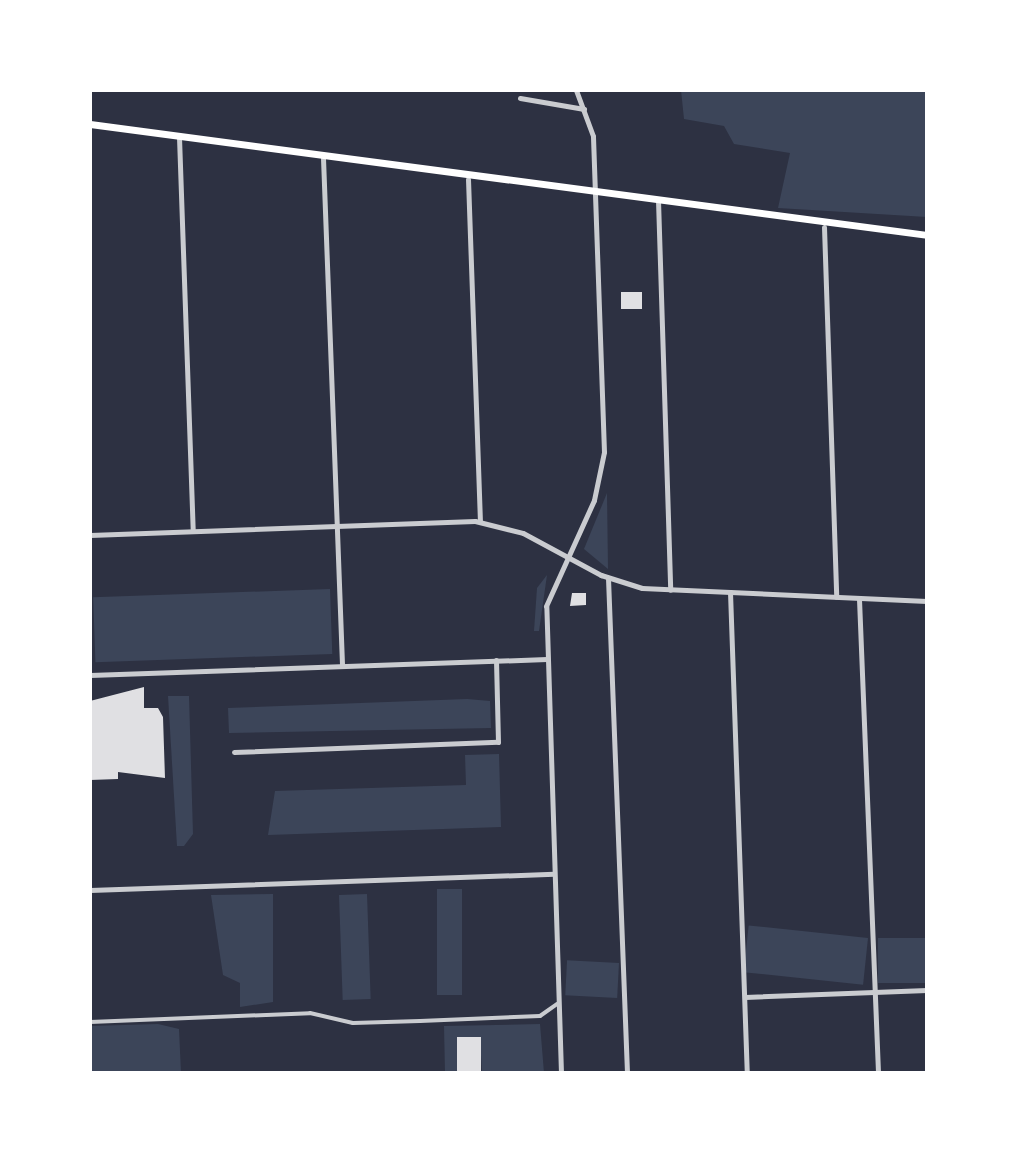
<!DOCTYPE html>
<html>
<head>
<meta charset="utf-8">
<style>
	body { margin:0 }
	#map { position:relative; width:1017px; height:1163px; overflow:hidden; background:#2d3142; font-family:"Nunito Sans",sans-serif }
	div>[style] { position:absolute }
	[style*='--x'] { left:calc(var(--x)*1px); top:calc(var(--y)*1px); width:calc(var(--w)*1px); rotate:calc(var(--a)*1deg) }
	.green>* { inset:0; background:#3c4559; transform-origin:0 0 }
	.building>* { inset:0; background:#e0e0e3; transform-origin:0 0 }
	.pedestrian>* { height:4px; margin:-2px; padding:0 2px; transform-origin:2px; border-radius:2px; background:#caccd0 }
	.minor>* { height:5px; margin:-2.5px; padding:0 2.5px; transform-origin:2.5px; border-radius:2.5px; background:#caccd0 }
	.secondary>* { height:7px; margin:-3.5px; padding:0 3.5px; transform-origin:3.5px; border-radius:3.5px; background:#fff }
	span { translate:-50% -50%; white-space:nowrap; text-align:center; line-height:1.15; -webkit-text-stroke:6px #fff; paint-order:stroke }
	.frame { position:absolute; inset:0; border:92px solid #fff; pointer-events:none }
</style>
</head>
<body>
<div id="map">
	<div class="green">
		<div style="clip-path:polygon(681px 90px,927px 90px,927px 217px,778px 208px,790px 153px,734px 144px,724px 126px,684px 119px)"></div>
		<div style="clip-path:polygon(607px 493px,608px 569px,584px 549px)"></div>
		<div style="clip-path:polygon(547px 575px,539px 631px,534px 631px,537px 588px)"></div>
		<div style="left:330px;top:589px;width:65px;height:237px;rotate:88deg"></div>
		<div style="clip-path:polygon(168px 696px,189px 696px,193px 834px,184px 846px,177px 846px)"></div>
		<div style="clip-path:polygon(467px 699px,490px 701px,491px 728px,229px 733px,228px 708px)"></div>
		<div style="clip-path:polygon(499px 754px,501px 827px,268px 835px,275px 791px,466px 785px,465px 755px)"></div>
		<div style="left:437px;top:889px;width:25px;height:106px"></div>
		<div style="clip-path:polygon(273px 894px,273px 1002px,240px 1007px,240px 983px,223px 975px,211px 895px)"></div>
		<div style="left:367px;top:894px;width:105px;height:28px;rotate:88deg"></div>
		<div style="left:868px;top:938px;width:47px;height:120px;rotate:96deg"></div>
		<div style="left:927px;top:938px;width:45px;height:49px;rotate:90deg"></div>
		<div style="left:619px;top:963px;width:35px;height:52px;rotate:93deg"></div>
		<div style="clip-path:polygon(158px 1024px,179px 1029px,181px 1073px,90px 1073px,90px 1026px)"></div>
		<div style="clip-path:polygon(540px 1024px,544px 1073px,482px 1073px,480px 1037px,458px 1037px,458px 1073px,445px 1073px,444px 1026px)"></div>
	</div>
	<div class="building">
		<div style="left:621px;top:292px;width:21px;height:17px"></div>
		<div style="clip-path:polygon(572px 593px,586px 593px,586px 605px,570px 606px)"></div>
		<div style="clip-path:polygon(144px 687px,144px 708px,158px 708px,163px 717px,165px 778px,118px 772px,118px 779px,90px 780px,90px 701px)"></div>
		<div style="left:457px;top:1037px;width:24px;height:36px"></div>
	</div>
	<div class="pedestrian">
		<div style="--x:90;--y:1022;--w:220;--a:-2.3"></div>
		<div style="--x:310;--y:1013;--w:44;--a:13.1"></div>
		<div style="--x:353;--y:1023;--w:67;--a:-1.7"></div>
		<div style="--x:420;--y:1021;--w:120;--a:-2.4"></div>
		<div style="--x:540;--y:1016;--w:21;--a:-35"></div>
	</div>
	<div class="minor">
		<div style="--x:520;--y:98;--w:65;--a:9.8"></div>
		<div style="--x:179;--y:137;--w:394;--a:88"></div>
		<div style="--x:323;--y:158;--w:507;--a:87.85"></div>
		<div style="--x:468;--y:179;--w:342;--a:88"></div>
		<div style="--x:658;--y:200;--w:390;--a:88.2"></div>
		<div style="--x:824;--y:227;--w:370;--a:88.1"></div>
		<div style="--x:90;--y:535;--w:385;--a:-2.1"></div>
		<div style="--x:475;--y:521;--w:49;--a:14"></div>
		<div style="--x:523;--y:533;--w:89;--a:28.3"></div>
		<div style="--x:601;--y:575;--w:43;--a:17.6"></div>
		<div style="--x:642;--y:588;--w:285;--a:2.6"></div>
		<div style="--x:608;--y:578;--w:495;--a:87.8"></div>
		<div style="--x:730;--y:592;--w:481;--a:88"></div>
		<div style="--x:859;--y:599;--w:474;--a:87.7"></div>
		<div style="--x:90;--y:675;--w:457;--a:-2"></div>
		<div style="--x:234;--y:752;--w:264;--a:-2.2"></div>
		<div style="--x:498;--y:742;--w:82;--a:-91.4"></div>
		<div style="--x:90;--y:890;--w:464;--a:-2"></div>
		<div style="--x:745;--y:997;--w:182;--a:-2.2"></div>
		<div style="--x:561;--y:1073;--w:467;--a:-91.8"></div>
		<div style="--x:546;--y:606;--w:116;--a:-65.6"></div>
		<div style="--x:594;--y:500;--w:49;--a:-78.2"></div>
		<div style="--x:604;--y:452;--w:316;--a:-92"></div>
		<div style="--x:593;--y:136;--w:49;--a:-110.3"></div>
	</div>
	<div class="secondary">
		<div style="--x:90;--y:124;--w:844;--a:7.55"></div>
	</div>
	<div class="frame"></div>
</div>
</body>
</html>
